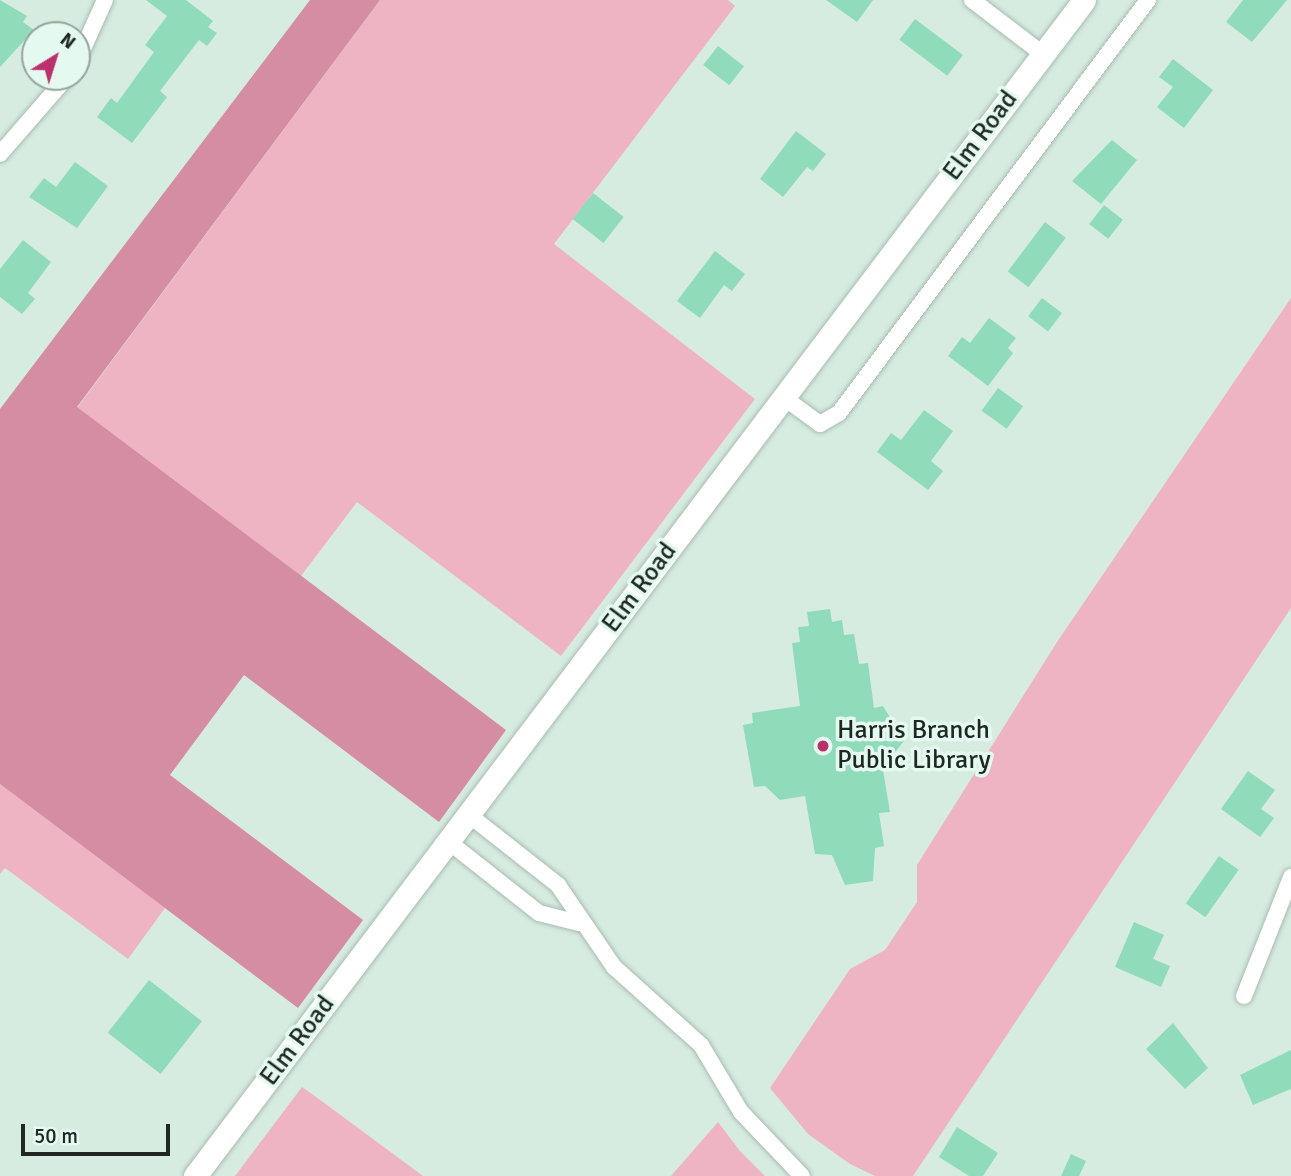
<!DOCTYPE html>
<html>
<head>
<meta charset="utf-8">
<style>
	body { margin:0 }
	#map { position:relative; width:1291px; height:1176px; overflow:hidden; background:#d7ece1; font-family:Signika,sans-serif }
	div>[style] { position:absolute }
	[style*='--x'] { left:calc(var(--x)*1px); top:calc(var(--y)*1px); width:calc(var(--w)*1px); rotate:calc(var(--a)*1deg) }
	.green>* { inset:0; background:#eeb4c4 }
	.forest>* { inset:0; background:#d48da3 }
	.building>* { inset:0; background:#8fdbba; transform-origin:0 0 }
	.roads { filter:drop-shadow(0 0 2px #a8bcb2) drop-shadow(0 0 2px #a8bcb2) }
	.street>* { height:16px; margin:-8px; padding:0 8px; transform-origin:8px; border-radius:8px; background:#fff }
	.secondary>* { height:23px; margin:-11.5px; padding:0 11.5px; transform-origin:11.5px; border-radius:11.5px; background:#fff }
	.dots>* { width:19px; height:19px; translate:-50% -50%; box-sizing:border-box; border:4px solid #e4f9ef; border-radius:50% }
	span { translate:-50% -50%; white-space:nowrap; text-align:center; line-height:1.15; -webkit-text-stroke:7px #e4f9ef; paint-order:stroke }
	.street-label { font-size:26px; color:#202824 }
	.poi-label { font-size:26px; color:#202824 }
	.left { translate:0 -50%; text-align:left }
	.north { position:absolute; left:21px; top:21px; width:70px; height:70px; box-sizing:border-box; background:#e4f9ef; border:2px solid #96a59e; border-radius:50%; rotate:38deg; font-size:19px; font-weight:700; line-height:28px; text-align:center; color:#202824 }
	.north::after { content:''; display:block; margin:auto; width:24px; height:32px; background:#bc316b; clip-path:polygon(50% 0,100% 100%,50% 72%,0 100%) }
	.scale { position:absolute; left:21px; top:1124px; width:149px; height:32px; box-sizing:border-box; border:4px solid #202824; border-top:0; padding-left:9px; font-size:21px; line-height:24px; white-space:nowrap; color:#202824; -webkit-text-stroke:5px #e4f9ef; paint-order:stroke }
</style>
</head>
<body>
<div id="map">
	<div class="green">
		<div style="clip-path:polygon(380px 0,728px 0,735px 6px,554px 244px,755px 399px,561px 656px,357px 502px,301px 576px,77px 408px)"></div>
		<div style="clip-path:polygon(1291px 298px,1291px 608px,913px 1176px,875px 1176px,850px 1164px,808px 1134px,770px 1088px,850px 969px,885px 950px,917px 902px,917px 865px,1057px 642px)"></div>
		<div style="clip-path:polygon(0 784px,165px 908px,128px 959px,5px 868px,0 874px)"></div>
		<div style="clip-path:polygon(302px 1087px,323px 1102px,423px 1176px,235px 1176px)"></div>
		<div style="clip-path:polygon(718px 1122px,740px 1151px,765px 1176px,671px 1176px)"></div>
	</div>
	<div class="forest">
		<div style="clip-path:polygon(310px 0,380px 0,77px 407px,506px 730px,439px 822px,244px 675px,170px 775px,363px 920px,298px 1008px,0 784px,0 409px)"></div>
	</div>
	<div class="building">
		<div style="clip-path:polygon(0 0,27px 16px,23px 22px,34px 30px,0 67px)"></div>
		<div style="clip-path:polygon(146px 0,186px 0,213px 21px,208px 27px,217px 33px,207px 46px,199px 40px,160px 91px,167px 97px,132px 143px,97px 117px,111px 98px,117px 103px,154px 52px,145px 45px,167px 16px)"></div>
		<div style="clip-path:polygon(826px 0,873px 0,857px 22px)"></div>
		<div style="clip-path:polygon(1243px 0,1287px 0,1252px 42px,1226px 22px)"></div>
		<div style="left:915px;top:19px;width:60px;height:26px;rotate:37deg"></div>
		<div style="left:718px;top:46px;width:33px;height:24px;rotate:38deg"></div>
		<div style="clip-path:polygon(1173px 59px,1213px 90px,1184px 128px,1157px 107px,1173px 87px,1159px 77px)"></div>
		<div style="clip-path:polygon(796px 131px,826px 154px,813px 171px,807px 167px,783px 197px,760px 179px)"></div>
		<div style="clip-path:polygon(1112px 140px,1137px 160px,1101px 204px,1072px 181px)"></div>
		<div style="clip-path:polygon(75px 162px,108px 186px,77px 228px,29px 197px,44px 178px,56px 187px)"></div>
		<div style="left:593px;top:193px;width:39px;height:33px;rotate:38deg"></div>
		<div style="left:1104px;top:205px;width:24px;height:24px;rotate:38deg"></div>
		<div style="left:1045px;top:222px;width:26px;height:62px;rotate:37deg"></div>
		<div style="clip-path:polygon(23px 240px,51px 262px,28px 293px,35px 299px,22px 314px,0 297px,0 269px)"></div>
		<div style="clip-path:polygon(715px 251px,745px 274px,732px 291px,724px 285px,700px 318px,677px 301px)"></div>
		<div style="left:1042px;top:298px;width:25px;height:23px;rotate:37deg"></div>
		<div style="clip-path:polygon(989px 318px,1016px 338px,1008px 348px,1013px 353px,988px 386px,948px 356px,962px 337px,970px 343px)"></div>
		<div style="left:998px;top:388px;width:31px;height:28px;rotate:36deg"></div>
		<div style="clip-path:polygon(924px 410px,953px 431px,931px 461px,943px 471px,928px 490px,877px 452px,891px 433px,901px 440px)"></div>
		<div style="clip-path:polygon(830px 609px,832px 622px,842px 620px,844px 635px,854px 634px,859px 664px,868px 663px,874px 708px,883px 706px,904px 741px,892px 756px,894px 768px,883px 770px,890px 812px,879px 813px,884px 846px,875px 848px,873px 881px,845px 885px,832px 855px,815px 854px,805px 796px,780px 800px,765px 786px,754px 787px,743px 725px,753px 723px,752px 713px,800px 706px,792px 643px,800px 642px,798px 627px,809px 626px,807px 612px)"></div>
		<div style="clip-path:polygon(1248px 771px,1275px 790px,1261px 809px,1274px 818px,1260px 837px,1221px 809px)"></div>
		<div style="left:1219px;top:856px;width:24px;height:58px;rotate:35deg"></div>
		<div style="clip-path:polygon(1134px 922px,1164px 935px,1153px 959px,1170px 966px,1161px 987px,1115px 967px)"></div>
		<div style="left:149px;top:980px;width:67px;height:67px;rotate:38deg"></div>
		<div style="clip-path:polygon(1173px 1023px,1208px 1068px,1185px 1089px,1146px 1049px)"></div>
		<div style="clip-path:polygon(1291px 1050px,1291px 1089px,1253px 1105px,1240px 1075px)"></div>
		<div style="clip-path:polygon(957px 1127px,998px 1153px,983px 1176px,969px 1176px,939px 1157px)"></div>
		<div style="clip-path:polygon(1071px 1154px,1086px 1161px,1079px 1176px,1061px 1176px)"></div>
	</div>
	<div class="roads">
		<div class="street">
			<div style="--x:972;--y:0;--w:89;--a:37.3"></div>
			<div style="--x:77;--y:62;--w:68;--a:-65.7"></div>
			<div style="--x:0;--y:154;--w:102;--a:-49"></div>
			<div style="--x:783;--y:397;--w:46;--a:36.1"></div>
			<div style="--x:820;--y:424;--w:22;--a:-30"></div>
			<div style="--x:839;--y:413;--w:516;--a:-53.2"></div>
			<div style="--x:469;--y:815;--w:113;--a:38.2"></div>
			<div style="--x:558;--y:885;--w:99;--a:55.7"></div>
			<div style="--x:614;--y:967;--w:117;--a:41.9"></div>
			<div style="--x:701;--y:1045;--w:78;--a:59.2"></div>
			<div style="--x:741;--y:1112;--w:88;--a:46.4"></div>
			<div style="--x:449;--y:842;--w:115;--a:38.3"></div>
			<div style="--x:539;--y:913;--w:41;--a:14"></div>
			<div style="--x:1244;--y:996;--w:128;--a:-68.4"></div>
		</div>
		<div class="secondary">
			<div style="--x:195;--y:1176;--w:1474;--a:-52.91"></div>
		</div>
	</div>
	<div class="dots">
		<div style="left:823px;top:746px;background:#bc316b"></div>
	</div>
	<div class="street-label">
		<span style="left:981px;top:136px;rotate:-53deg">Elm Road</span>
		<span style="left:640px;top:588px;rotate:-53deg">Elm Road</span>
		<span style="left:298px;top:1041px;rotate:-53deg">Elm Road</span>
	</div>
	<div class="poi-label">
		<span class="left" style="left:837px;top:746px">Harris Branch<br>Public Library</span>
	</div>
	<div class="north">N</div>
	<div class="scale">50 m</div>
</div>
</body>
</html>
